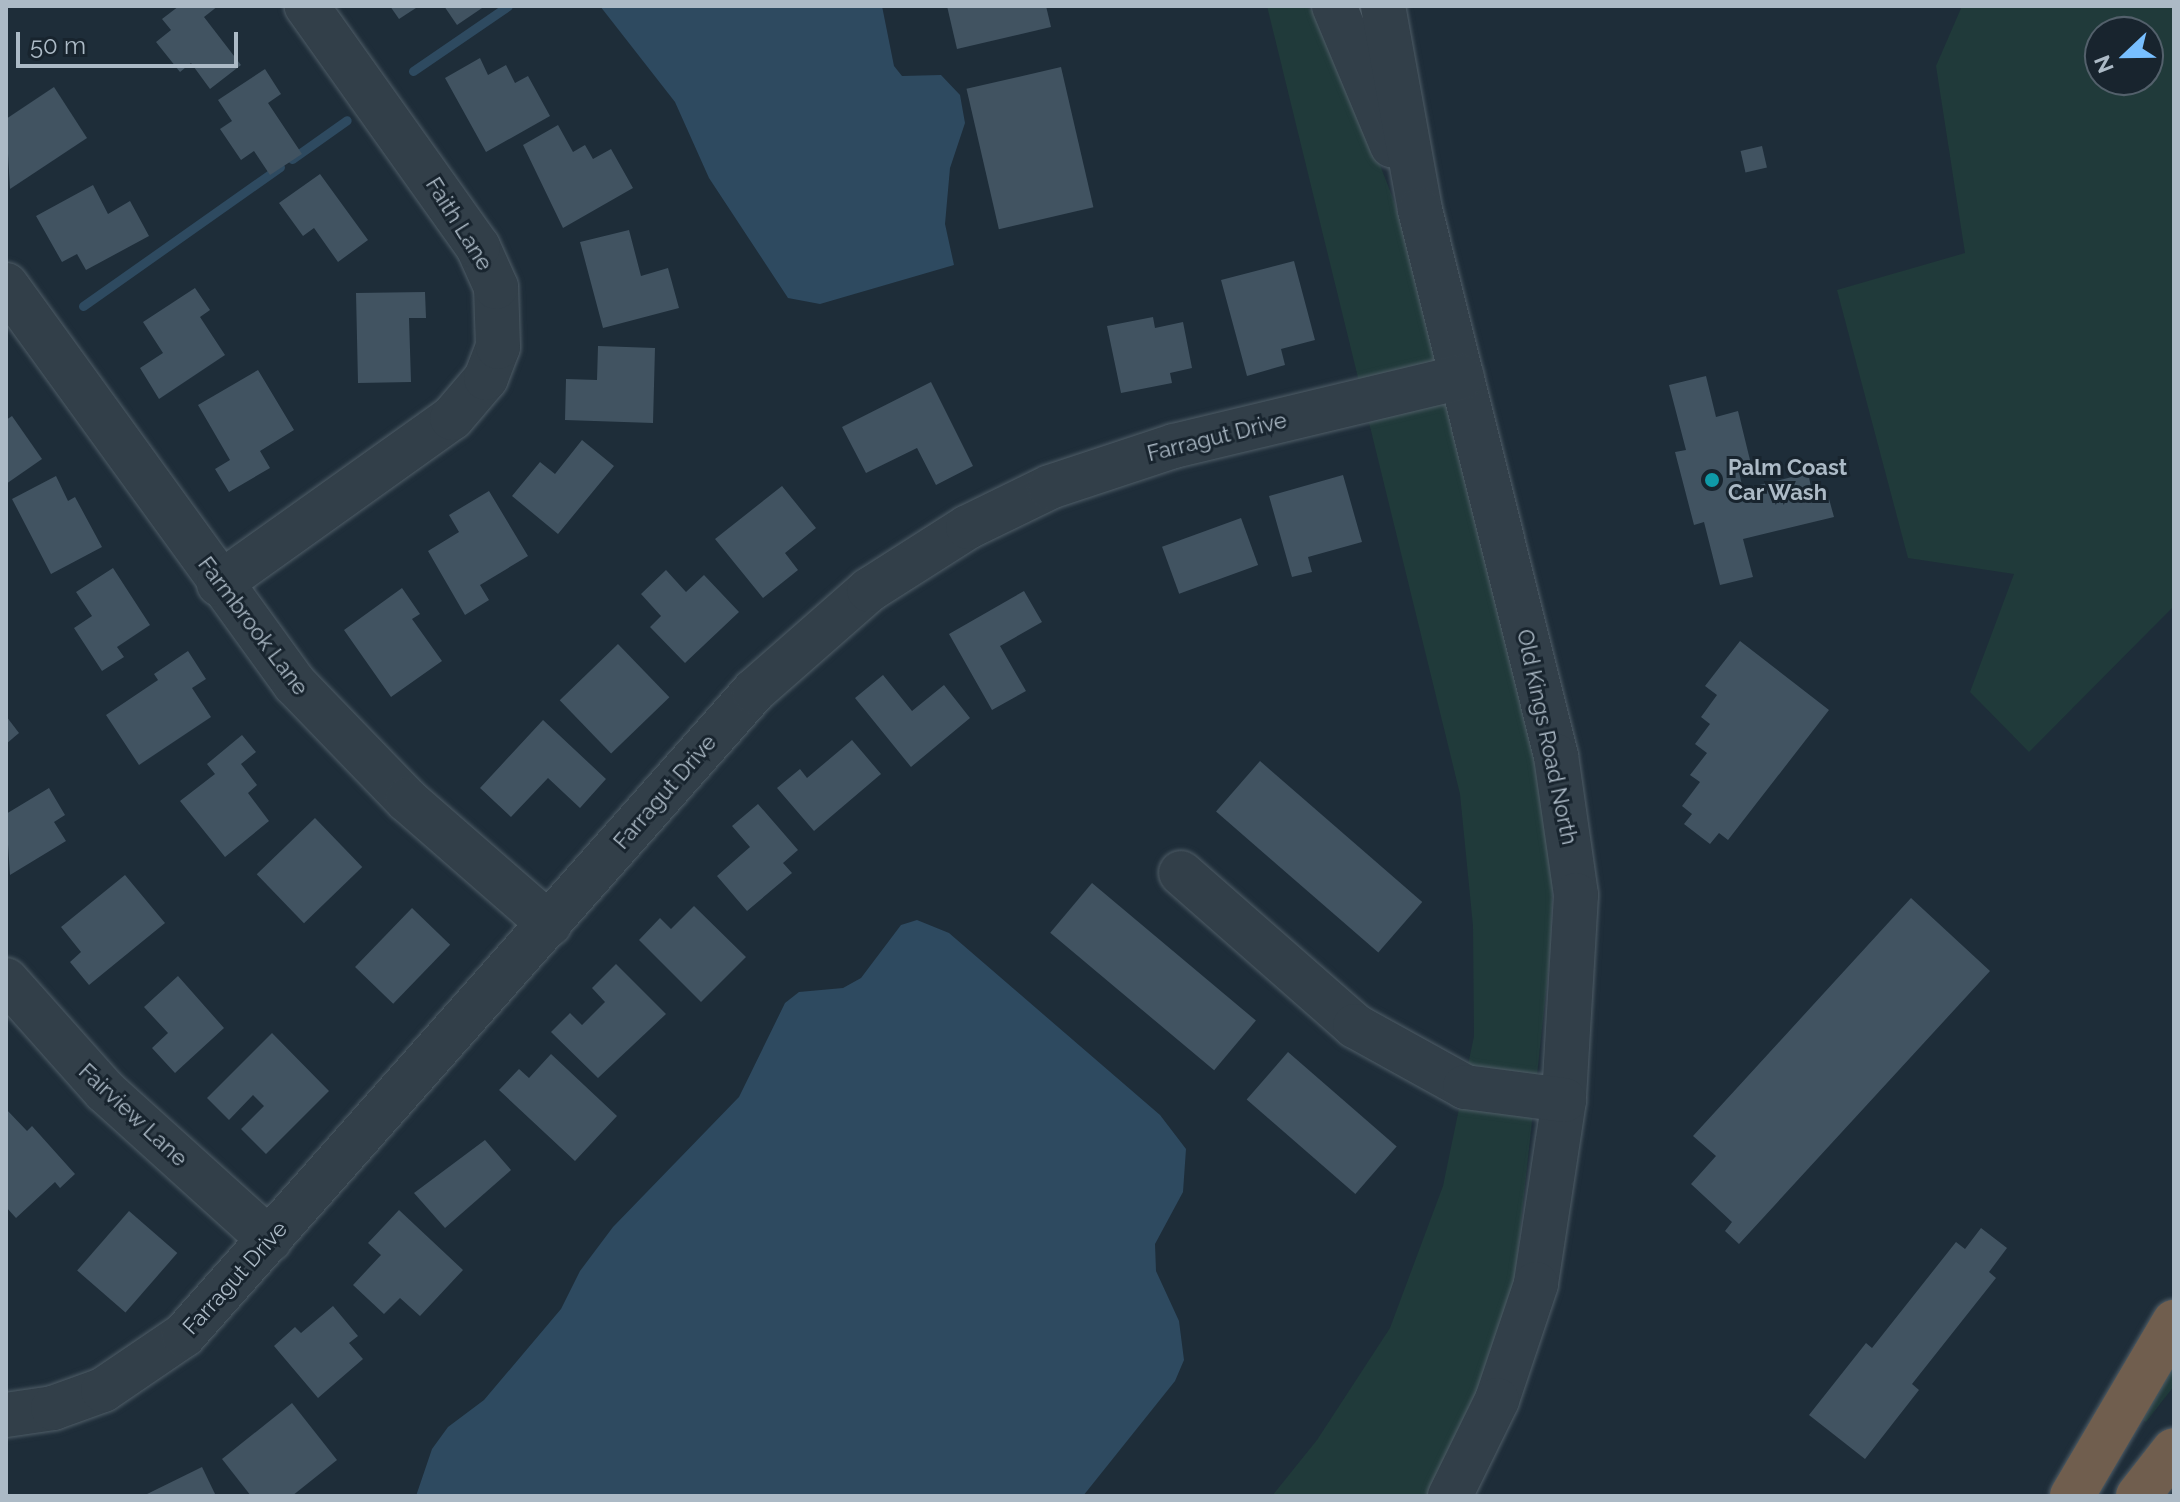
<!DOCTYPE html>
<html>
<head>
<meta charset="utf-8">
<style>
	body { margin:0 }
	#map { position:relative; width:2180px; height:1502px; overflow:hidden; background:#1e2d39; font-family:Raleway,sans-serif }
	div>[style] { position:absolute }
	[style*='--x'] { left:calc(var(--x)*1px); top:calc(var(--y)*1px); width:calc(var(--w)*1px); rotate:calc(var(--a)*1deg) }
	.green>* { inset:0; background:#203a3a }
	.water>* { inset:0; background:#2e4a60 }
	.stream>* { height:9px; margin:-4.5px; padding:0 4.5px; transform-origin:4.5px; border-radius:4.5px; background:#2e4a60 }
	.building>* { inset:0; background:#415361; transform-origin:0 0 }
	.roads { filter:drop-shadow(0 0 2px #4f5d67) drop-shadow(0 0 2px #4f5d67) }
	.minor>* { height:44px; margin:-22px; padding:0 22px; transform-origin:22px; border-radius:22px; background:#323f49 }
	.highway>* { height:44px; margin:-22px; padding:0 22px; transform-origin:22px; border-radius:22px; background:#705e4e }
	.dots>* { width:22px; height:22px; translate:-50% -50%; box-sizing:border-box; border:4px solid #18242e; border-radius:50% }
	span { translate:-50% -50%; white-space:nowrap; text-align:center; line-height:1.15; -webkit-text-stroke:6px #18242e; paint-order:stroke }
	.street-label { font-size:22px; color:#acbac6 }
	.poi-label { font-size:22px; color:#acbac6; font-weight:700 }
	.left { translate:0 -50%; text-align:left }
	.frame { position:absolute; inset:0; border:8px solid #acbac6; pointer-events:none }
	.north { position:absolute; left:2084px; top:16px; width:80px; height:80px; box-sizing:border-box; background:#18242e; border:2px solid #53606b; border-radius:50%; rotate:248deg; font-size:22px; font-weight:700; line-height:32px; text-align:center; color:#acbac6 }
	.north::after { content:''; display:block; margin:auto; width:28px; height:36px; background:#78bfff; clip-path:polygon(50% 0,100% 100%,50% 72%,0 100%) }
	.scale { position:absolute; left:16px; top:32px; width:222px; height:36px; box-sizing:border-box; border:4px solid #acbac6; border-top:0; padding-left:10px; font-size:24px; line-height:28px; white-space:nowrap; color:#acbac6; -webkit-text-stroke:6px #18242e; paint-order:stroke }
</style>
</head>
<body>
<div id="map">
	<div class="green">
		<div style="clip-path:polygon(1267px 6px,1304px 6px,1322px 16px,1394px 201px,1420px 287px,1545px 797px,1553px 882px,1550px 955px,1514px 1287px,1490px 1371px,1427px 1496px,1272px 1496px,1317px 1440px,1390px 1328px,1443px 1186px,1474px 1036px,1473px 926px,1460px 794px)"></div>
		<div style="clip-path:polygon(evenodd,1962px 6px,2174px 6px,2174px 606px,2029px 752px,1970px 692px,2014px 574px,1908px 558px,1837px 290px,1965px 253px,1936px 66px,1962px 6px,2148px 32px,2148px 80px,2100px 80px,2100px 32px,2148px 32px)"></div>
		<div style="clip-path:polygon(2174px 1348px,2174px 1386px,2146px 1422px,2139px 1417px)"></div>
	</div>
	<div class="water">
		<div style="clip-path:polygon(600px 6px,882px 6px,894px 66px,902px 76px,941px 75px,960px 95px,965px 123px,950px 168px,945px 224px,954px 265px,820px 304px,788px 298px,709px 178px,675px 102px)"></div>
		<div style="clip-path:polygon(917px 920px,949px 933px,1160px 1115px,1186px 1149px,1183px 1192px,1155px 1244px,1156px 1271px,1179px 1321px,1184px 1360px,1175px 1381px,1083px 1496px,416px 1496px,432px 1449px,448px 1427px,484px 1400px,561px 1309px,580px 1271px,613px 1227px,739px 1097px,785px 1003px,799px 992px,843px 988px,861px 978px,901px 925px)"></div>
	</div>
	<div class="stream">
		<div style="--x:413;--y:71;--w:115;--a:-34.4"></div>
		<div style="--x:292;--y:159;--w:67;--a:-35.3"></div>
		<div style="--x:83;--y:306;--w:241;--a:-35.2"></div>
	</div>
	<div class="building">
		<div style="clip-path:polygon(179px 6px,218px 6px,204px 17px,241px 65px,210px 89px,191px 63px,180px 72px,156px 42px,171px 30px,162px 19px)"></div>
		<div style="clip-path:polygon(390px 6px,419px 6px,399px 19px)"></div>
		<div style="clip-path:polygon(444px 6px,485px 6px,457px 25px)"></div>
		<div style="clip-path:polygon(947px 6px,1046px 6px,1051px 27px,957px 49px)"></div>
		<div style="clip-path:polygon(480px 58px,488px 75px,506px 65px,515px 83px,528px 76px,550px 116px,486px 152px,445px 78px)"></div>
		<div style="left:1061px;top:67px;width:144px;height:97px;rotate:77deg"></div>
		<div style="clip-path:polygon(265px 69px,281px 94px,268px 103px,302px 154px,270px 175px,254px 151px,241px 160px,220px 129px,232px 121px,218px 100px)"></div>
		<div style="clip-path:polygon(54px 87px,87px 138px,10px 189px,6px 119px)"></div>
		<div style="clip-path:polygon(558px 125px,573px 152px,585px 145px,593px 159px,611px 149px,633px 188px,563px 228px,523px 145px)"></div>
		<div style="left:1762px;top:146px;width:22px;height:22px;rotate:77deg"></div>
		<div style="clip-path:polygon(320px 174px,368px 240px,338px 262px,314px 228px,303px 236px,279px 203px)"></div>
		<div style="clip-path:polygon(93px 185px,108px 214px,130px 201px,149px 236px,86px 270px,77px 254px,62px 262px,36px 216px)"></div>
		<div style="clip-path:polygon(629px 230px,641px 276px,668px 268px,679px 308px,603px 328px,580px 242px)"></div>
		<div style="clip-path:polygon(1294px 261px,1315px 340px,1281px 349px,1285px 365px,1247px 376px,1221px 280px)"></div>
		<div style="clip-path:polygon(195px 288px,210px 310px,200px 317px,225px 355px,159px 399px,140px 368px,163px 353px,143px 322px)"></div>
		<div style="clip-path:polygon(425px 292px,426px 318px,409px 318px,411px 382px,358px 383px,356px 293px)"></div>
		<div style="clip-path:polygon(1153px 317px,1155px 328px,1183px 322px,1192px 368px,1170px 373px,1172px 383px,1121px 393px,1107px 326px)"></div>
		<div style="clip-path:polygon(598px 346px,655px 348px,653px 423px,565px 420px,566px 379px,597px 380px)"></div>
		<div style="clip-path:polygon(258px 370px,294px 430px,260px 451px,270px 468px,229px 492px,215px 469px,230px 460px,198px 405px)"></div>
		<div style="clip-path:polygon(1706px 376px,1716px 417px,1738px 411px,1750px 460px,1737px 464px,1743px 489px,1808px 473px,1812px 491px,1826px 488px,1834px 517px,1743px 539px,1753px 577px,1720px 585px,1704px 522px,1694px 525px,1675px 452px,1686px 450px,1669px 385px)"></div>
		<div style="clip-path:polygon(931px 382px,973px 466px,936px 485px,917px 448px,866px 473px,842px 427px)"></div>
		<div style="clip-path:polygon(12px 416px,42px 459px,6px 484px,6px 420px)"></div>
		<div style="clip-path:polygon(582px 440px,614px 466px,558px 534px,512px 496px,540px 462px,555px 474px)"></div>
		<div style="clip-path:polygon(1343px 475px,1362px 542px,1308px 557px,1312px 572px,1292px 577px,1269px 496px)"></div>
		<div style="clip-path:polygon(56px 476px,68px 501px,75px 497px,102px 547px,51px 574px,12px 499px)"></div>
		<div style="clip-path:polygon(782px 486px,816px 528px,785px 553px,798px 570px,763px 598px,715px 539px)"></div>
		<div style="clip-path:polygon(489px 491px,528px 556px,480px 585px,489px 600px,465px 615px,428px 551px,459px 532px,449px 515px)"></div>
		<div style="left:1241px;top:518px;width:50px;height:84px;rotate:70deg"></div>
		<div style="clip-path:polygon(113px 568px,150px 625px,117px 647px,124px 657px,102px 671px,74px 628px,92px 616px,76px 592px)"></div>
		<div style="clip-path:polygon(666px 570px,686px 592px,704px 575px,739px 612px,685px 663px,650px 627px,661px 616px,641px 594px)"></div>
		<div style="clip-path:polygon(402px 588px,420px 614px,412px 619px,442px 661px,391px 697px,344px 630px)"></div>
		<div style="clip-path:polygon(1024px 591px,1042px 622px,1000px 646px,1026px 691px,992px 710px,949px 634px)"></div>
		<div style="clip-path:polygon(1740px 641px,1829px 710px,1728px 840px,1719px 833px,1710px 844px,1684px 824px,1692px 814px,1682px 806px,1700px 782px,1690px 775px,1707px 753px,1695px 744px,1710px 724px,1701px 717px,1717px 695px,1705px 686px)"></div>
		<div style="left:618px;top:644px;width:74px;height:81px;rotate:46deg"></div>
		<div style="clip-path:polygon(188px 651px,206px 679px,192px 688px,211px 717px,139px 765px,106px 715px,158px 680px,154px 674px)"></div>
		<div style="clip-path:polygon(883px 675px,912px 711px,944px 685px,970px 718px,911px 767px,855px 698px)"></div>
		<div style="clip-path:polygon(6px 716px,19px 733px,6px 744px)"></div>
		<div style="clip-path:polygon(543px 720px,606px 779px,580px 808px,548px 778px,511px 817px,480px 788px)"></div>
		<div style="clip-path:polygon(242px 735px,256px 752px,241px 764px,257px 785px,248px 793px,269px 821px,225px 857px,180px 801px,215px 774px,207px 764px)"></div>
		<div style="clip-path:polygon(852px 740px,881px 774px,814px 831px,777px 788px,800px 769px,807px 778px)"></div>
		<div style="left:1260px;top:761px;width:215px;height:67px;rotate:41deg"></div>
		<div style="clip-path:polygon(49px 788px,65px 815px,54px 822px,66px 841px,10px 875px,6px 814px)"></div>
		<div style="clip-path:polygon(758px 804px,798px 850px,783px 863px,792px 873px,747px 911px,717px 876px,750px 847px,732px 826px)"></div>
		<div style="left:315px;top:818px;width:68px;height:81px;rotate:46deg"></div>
		<div style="clip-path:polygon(125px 875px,165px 923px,89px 985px,70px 962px,81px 952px,61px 927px)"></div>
		<div style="left:1092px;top:883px;width:214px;height:65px;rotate:40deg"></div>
		<div style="clip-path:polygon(1911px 898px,1990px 971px,1739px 1244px,1725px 1231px,1732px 1222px,1691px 1184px,1716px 1156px,1693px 1136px)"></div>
		<div style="clip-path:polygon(694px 906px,746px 957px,701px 1002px,639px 940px,660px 918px,671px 929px)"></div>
		<div style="left:412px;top:908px;width:53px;height:82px;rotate:44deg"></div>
		<div style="clip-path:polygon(616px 964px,666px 1014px,598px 1078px,551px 1032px,570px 1013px,582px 1025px,605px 1002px,592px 988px)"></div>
		<div style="clip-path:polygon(178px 976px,224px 1028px,175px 1073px,152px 1048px,168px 1033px,144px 1007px)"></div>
		<div style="clip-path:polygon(272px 1033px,329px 1091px,266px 1154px,241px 1129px,264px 1106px,253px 1095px,229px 1120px,207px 1098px)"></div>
		<div style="left:1288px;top:1052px;width:144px;height:63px;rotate:41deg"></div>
		<div style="clip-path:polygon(551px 1054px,617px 1116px,575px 1161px,499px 1090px,519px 1069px,529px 1078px)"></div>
		<div style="clip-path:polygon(6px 1109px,27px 1131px,32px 1126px,75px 1174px,60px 1188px,55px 1182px,16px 1218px,6px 1207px)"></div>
		<div style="clip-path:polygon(485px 1140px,511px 1170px,445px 1228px,414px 1193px)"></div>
		<div style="clip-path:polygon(399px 1210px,463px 1270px,420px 1316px,400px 1298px,384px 1314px,353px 1285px,381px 1255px,368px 1243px)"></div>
		<div style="left:129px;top:1211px;width:64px;height:79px;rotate:41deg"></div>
		<div style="clip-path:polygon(1981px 1228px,2007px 1248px,1989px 1272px,1996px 1278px,1912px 1384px,1919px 1390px,1865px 1459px,1809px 1415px,1866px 1343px,1872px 1348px,1956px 1242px,1965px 1249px)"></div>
		<div style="clip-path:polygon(333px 1306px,358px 1336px,349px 1343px,363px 1359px,318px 1398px,274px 1346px,295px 1327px,301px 1333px)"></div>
		<div style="clip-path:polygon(292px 1403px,337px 1460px,292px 1496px,251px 1496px,222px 1459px)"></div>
		<div style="clip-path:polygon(202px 1467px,216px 1496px,143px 1496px)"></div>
	</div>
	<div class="roads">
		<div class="minor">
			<div style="--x:1334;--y:6;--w:151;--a:67.4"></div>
			<div style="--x:1383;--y:6;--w:207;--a:79.7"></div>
			<div style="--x:1420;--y:210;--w:563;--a:76.01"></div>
			<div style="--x:1556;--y:756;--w:140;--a:81.8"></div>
			<div style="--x:1576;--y:895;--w:205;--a:93.4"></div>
			<div style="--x:1564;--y:1100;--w:186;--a:98.7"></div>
			<div style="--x:1536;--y:1284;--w:122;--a:108.6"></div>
			<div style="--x:1497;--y:1400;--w:107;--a:116.1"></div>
			<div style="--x:6;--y:285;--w:493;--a:54.1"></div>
			<div style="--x:295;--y:684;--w:161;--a:46"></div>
			<div style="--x:407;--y:800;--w:189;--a:41.1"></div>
			<div style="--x:219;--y:584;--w:286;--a:-35.5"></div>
			<div style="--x:452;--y:418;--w:52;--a:-49.6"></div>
			<div style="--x:486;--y:378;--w:33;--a:-69"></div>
			<div style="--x:498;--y:347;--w:60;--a:-91.9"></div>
			<div style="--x:496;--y:287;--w:44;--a:-114.2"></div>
			<div style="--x:478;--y:247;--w:296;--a:-125.4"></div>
			<div style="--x:1181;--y:873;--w:232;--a:41.3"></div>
			<div style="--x:1355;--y:1026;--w:126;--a:29"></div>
			<div style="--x:1465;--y:1087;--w:100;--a:7.5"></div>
			<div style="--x:6;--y:980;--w:149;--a:48.3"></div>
			<div style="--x:105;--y:1091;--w:222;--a:42.1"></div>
			<div style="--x:6;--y:1415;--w:48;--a:-8.5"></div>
			<div style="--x:53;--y:1408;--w:53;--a:-19.8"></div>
			<div style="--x:103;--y:1390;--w:98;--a:-34.2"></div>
			<div style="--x:184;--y:1335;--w:860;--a:-48.49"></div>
			<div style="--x:754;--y:691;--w:153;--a:-41.3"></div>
			<div style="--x:869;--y:590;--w:117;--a:-32.5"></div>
			<div style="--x:968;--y:527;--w:91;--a:-26"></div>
			<div style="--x:1050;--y:487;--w:131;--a:-18.3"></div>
			<div style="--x:1174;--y:446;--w:296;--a:-13.5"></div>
		</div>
		<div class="highway">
			<div style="--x:2072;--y:1496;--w:202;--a:-59.6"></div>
			<div style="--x:2138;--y:1496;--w:58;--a:-52"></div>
		</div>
	</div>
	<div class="dots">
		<div style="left:1712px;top:480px;background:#0f9aa8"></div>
	</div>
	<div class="street-label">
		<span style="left:459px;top:224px;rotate:58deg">Faith Lane</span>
		<span style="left:1217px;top:437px;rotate:-14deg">Farragut Drive</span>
		<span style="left:253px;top:626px;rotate:53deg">Farmbrook Lane</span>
		<span style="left:1547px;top:737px;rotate:78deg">Old Kings Road North</span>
		<span style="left:665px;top:792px;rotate:-49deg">Farragut Drive</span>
		<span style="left:133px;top:1115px;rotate:43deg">Fairview Lane</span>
		<span style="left:235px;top:1278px;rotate:-48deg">Farragut Drive</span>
	</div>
	<div class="poi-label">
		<span class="left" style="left:1728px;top:480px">Palm Coast<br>Car Wash</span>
	</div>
	<div class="frame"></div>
	<div class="north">N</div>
	<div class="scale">50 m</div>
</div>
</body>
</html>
